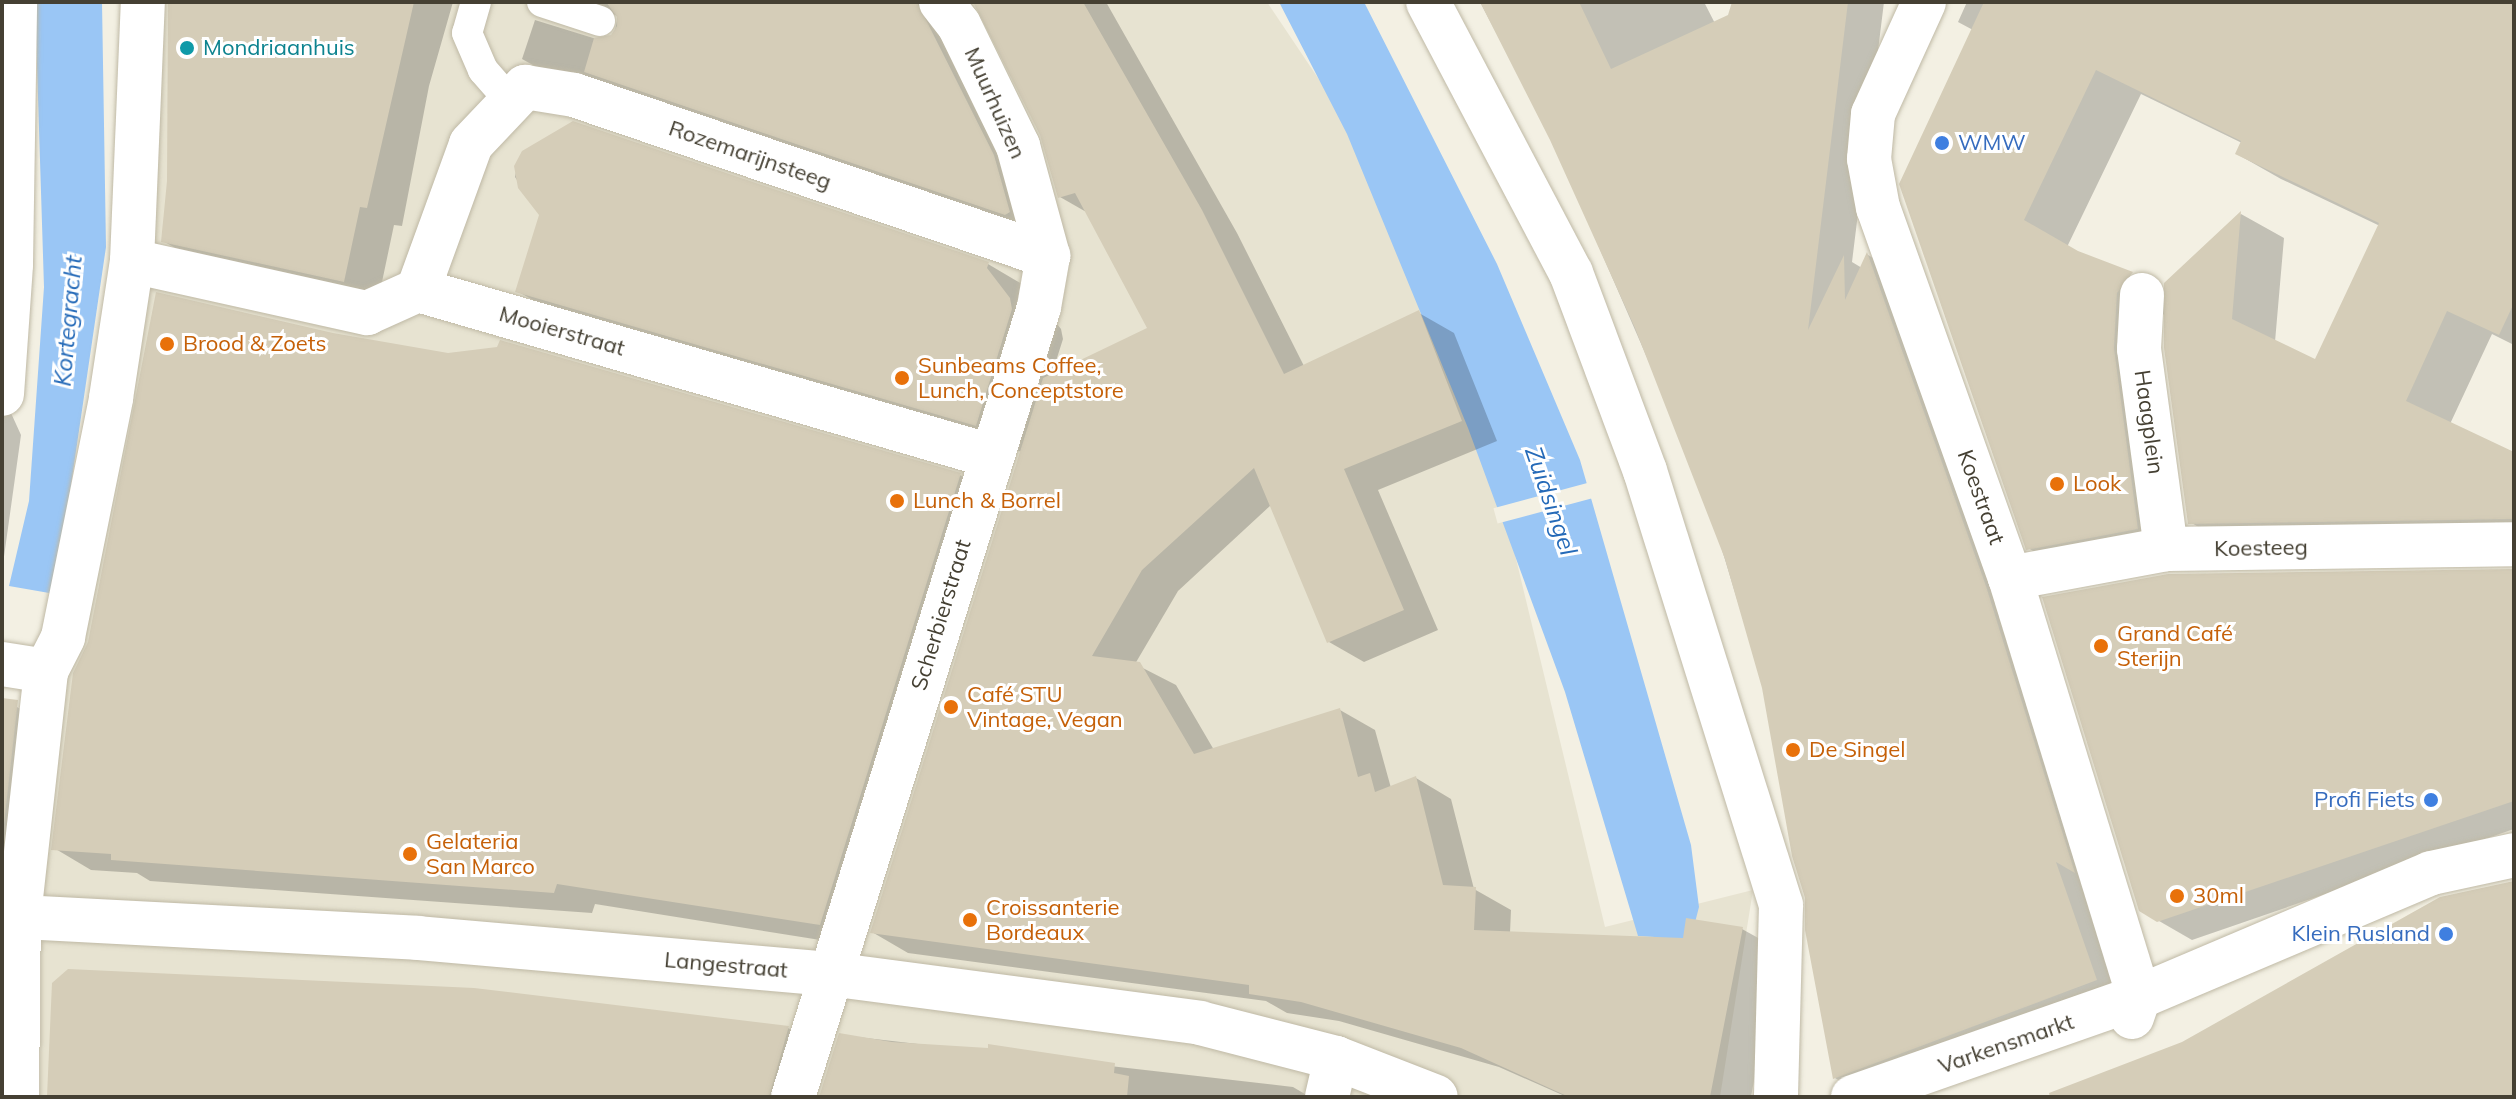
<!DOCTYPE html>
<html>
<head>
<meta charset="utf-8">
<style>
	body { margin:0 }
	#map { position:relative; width:2516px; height:1099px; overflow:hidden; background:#f3f0e3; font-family:Mulish,sans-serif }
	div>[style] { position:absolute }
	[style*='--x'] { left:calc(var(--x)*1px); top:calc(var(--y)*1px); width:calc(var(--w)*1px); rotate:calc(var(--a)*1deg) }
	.residential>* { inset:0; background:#e7e3d1 }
	.water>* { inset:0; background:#9ac6f5 }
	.pier>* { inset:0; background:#f3f0e3; transform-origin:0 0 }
	.shadow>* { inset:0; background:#0003 }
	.building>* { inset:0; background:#d5cdb8 }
	.roads { filter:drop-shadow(0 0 2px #bfb9a5) drop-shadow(0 0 2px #bfb9a5) }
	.service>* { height:30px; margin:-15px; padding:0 15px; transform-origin:15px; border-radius:15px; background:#fff }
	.pedestrian>* { height:44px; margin:-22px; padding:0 22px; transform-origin:22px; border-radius:22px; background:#fff }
	.minor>* { height:44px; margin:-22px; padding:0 22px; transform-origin:22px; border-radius:22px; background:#fff }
	.dots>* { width:22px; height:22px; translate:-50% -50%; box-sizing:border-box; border:4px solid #fff; border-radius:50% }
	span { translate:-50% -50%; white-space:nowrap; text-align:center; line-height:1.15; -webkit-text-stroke:6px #fff; paint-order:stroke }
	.culture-label { font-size:22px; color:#0d838f }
	.left { translate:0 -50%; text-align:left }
	.street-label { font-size:22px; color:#454033 }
	.shop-label { font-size:22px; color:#366cbe }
	.right { translate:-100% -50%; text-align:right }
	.food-label { font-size:22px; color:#c56008 }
	.water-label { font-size:24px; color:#256ab8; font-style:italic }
	.frame { position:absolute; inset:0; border:4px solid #454033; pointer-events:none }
</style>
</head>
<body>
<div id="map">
	<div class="residential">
		<div style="clip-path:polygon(148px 2px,1267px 2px,1367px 151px,1480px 410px,1605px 927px,1753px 890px,1720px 1097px,40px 1097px,42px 848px)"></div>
	</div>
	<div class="water">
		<div style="clip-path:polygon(35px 2px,102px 2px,106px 247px,55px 594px,9px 586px,29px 501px,44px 287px)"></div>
		<div style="clip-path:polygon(1279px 2px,1364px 2px,1497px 264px,1580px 460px,1691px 845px,1699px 907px,1666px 1035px,1649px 1009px,1655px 937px,1638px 936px,1565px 692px,1468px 428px,1347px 134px)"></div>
	</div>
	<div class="pier">
		<div style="left:1591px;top:482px;width:16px;height:101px;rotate:75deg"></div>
	</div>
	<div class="shadow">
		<div style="clip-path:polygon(2px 2px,11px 413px,21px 435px,2px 571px)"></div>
		<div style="clip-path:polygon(169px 2px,453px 2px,429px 86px,402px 226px,394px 225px,378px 301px,198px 261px,163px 241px,169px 181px)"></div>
		<div style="clip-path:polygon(578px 2px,962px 2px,1045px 232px,558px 79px,522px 59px,535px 20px,603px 41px,614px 35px,618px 16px)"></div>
		<div style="clip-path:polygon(974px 2px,1106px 2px,1237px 233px,1304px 366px,1419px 313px,1454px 333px,1497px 441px,1378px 490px,1438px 630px,1364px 662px,1329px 642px,1271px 505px,1178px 591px,1135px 664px,1176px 685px,1214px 750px,1340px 710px,1375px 730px,1391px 788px,1416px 778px,1451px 799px,1474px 889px,1511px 910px,1510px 933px,1685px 940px,1742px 929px,1778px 949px,1751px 1097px,1567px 1097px,1499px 1067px,1339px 1021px,1287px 1013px,1266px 1001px,908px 953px,872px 932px,1022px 452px,568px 320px,517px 291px,541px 215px,515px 177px,518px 162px,988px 264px,1039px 294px,1037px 299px,1061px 329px,1063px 339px,1051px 377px,1150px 329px,1088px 213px,1060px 197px,1042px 134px)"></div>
		<div style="clip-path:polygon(1480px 2px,1704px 2px,1723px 39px,1734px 2px,1884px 2px,1852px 262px,1862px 268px,1868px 255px,1901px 274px,2130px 999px,1867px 1097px,1835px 1078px,1807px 898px,1764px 688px,1702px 484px,1552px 139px)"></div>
		<div style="clip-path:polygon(evenodd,1967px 2px,2514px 2px,2514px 345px,2492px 334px,2450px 424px,2514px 454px,2514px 544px,2234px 548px,2190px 522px,2166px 311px,2161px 318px,2157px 374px,2181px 553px,2072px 574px,2028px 548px,1973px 30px,1958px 22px,1967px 2px,2141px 94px,2242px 143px,2237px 154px,2281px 179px,2380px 226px,2316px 362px,2275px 342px,2284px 238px,2241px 214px,2166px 284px,2166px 293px,2067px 247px,2141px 94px)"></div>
		<div style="clip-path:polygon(960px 475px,998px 497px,858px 946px,595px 904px,592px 913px,150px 881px,137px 873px,91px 870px,54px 848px)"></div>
		<div style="clip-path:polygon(2514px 571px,2514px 829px,2192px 940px,2140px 910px)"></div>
		<div style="clip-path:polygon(2px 707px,17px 707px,46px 724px,30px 863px,2px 860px)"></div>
		<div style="clip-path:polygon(54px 984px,788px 1028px,825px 1049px,812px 1097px,48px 1097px)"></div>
		<div style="clip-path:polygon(840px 1035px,1293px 1087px,1310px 1097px,821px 1097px)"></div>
	</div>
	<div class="building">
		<div style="clip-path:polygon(168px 2px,414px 2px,367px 208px,360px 207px,344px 282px,161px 242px,167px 181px)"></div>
		<div style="clip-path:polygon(606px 2px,917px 2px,994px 155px,1010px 212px,1005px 215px,584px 72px,594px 38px,611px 35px,617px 26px,617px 17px)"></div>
		<div style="clip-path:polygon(973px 2px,1083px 2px,1202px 210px,1284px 374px,1419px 310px,1462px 421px,1344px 469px,1404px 610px,1327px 643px,1254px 468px,1142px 570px,1092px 656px,1140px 662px,1194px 754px,1340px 708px,1358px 777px,1370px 773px,1375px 792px,1416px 776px,1443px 885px,1476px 887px,1474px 930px,1683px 938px,1686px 918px,1743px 927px,1710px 1097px,1569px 1097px,1461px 1048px,1301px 1002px,1249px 994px,1249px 985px,870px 933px,1043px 378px,1147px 328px,1075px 193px,1058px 198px,1040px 135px)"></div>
		<div style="clip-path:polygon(1480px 2px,1579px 2px,1611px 69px,1728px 15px,1732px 2px,1848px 2px,1808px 330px,1844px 255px,1845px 300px,1867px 252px,1986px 586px,2075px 873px,2056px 862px,2097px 980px,1833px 1079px,1805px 930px,1805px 898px,1792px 856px,1762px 688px,1725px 559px,1635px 328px,1550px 140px)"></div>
		<div style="clip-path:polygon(1984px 2px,2514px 2px,2514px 303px,2499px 335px,2447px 311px,2406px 401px,2514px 452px,2514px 519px,2188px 524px,2164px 348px,2164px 283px,2241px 211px,2232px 319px,2315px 359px,2379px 223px,2235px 154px,2241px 141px,2096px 70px,2024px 220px,2078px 251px,2133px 272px,2117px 293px,2114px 348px,2138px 529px,2026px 550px,1899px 184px)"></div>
		<div style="clip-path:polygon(573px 121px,989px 262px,987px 268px,1010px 298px,1012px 309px,976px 426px,515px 292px,539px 215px,518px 188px,514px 166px,522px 151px)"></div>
		<div style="clip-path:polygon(156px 292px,333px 333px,448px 353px,497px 347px,500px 340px,961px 473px,820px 925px,557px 884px,554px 893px,111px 860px,111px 854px,51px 850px,73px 673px,88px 642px)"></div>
		<div style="clip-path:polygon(2514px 569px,2514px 801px,2157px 922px,2139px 911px,2042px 597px,2168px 574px)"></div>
		<div style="clip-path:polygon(2px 698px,18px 700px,2px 842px)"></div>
		<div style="clip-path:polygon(2514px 881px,2514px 1097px,2050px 1097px,2049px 1093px,2182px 1042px,2440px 897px)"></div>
		<div style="clip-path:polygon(68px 969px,474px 988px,789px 1026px,769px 1097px,47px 1097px,52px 983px)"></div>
		<div style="clip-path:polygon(839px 1033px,892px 1042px,988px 1048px,988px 1044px,1115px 1063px,1114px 1073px,1129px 1076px,1127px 1097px,819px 1097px)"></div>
	</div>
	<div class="roads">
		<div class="service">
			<div style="--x:476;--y:2;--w:32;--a:106"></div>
			<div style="--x:467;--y:33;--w:40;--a:66.6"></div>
			<div style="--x:483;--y:70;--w:43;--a:48.8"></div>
			<div style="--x:542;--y:2;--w:61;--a:18.1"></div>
		</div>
		<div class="pedestrian">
			<div style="--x:418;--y:290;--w:597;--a:16.16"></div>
			<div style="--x:2;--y:916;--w:417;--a:3"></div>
			<div style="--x:418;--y:938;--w:414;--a:5"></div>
			<div style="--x:830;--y:974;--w:373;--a:7.5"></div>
			<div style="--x:1200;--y:1023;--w:140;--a:14.4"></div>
			<div style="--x:1336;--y:1058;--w:107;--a:21.3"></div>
			<div style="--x:19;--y:916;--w:246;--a:-83.7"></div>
			<div style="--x:2132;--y:1017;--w:21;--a:-71"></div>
			<div style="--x:2139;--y:997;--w:317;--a:-23"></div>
			<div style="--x:2431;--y:873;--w:85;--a:-12.2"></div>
			<div style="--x:793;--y:1097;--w:827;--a:-72.7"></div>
			<div style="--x:1039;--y:307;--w:52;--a:-80"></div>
			<div style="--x:1327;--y:1097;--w:40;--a:-77"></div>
		</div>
		<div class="minor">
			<div style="--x:941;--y:2;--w:29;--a:52"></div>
			<div style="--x:959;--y:25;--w:135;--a:64"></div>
			<div style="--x:1018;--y:146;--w:114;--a:74.7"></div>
			<div style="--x:1428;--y:2;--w:306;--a:62.2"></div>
			<div style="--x:1571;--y:273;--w:211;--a:69.5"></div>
			<div style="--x:1645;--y:471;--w:455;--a:72.6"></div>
			<div style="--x:1781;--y:905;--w:192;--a:91.5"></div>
			<div style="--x:132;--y:261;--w:241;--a:12.5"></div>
			<div style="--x:367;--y:313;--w:56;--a:-24.3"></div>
			<div style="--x:418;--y:290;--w:155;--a:-70"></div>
			<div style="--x:471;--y:144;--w:79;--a:-46.5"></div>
			<div style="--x:525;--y:87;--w:50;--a:9.3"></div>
			<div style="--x:574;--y:95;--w:501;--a:18.76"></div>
			<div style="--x:2142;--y:295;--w:54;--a:93.2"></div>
			<div style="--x:2139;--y:349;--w:202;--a:82.3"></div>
			<div style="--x:2;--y:394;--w:130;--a:-86"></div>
			<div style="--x:11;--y:264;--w:262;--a:-89.1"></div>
			<div style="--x:2010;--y:578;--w:159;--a:-10.5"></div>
			<div style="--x:2166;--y:549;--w:348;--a:-0.8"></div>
			<div style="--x:2;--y:664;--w:45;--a:9"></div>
			<div style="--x:46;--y:671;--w:38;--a:-63"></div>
			<div style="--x:63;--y:637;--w:244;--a:-78.6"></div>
			<div style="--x:111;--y:398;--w:139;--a:-81.3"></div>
			<div style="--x:132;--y:261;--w:259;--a:-87.6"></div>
			<div style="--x:17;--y:1097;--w:181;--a:-89.4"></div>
			<div style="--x:1853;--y:1097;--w:303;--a:-19.3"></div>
			<div style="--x:2139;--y:997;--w:438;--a:-107.1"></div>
			<div style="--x:2010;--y:578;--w:393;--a:-109.6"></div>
			<div style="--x:1878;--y:208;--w:50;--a:-100.4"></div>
			<div style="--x:1869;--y:159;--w:45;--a:-84.9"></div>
			<div style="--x:1873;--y:114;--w:123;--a:-65.5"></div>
		</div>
	</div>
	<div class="dots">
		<div style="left:187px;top:48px;background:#0f9aa8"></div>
		<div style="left:1942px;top:143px;background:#3f7fe0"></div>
		<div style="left:167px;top:344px;background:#e8710a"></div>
		<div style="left:902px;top:378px;background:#e8710a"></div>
		<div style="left:2057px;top:484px;background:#e8710a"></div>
		<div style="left:897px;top:501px;background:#e8710a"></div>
		<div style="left:2101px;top:646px;background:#e8710a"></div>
		<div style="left:951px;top:707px;background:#e8710a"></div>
		<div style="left:1793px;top:750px;background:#e8710a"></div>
		<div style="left:2431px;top:800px;background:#3f7fe0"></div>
		<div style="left:410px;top:854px;background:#e8710a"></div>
		<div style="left:2177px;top:896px;background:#e8710a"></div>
		<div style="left:970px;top:920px;background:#e8710a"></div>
		<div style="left:2446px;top:934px;background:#3f7fe0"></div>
	</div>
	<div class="culture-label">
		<span class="left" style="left:203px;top:48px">Mondriaanhuis</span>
	</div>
	<div class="street-label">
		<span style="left:995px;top:103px;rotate:66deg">Muurhuizen</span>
		<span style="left:750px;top:155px;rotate:19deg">Rozemarijnsteeg</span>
		<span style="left:562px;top:331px;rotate:16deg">Mooierstraat</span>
		<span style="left:2149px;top:422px;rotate:82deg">Haagplein</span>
		<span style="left:1981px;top:497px;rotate:70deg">Koestraat</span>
		<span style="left:2261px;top:548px;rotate:-1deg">Koesteeg</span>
		<span style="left:941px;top:615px;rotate:-73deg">Scherbierstraat</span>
		<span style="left:726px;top:965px;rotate:5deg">Langestraat</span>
		<span style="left:2006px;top:1044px;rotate:-19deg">Varkensmarkt</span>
	</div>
	<div class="shop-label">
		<span class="left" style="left:1958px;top:143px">WMW</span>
		<span class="right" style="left:2415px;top:800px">Profi Fiets</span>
		<span class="right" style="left:2430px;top:934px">Klein Rusland</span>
	</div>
	<div class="food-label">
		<span class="left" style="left:183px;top:344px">Brood &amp; Zoets</span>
		<span class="left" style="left:918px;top:378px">Sunbeams Coffee,<br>Lunch, Conceptstore</span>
		<span class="left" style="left:2073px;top:484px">Look</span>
		<span class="left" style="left:913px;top:501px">Lunch &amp; Borrel</span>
		<span class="left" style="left:2117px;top:646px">Grand Café<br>Sterijn</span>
		<span class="left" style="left:967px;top:707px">Café STU<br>Vintage, Vegan</span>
		<span class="left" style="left:1809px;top:750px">De Singel</span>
		<span class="left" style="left:426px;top:854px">Gelateria<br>San Marco</span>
		<span class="left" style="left:2193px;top:896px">30ml</span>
		<span class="left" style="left:986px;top:920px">Croissanterie<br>Bordeaux</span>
	</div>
	<div class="water-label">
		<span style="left:68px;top:321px;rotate:-85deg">Kortegracht</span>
		<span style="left:1551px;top:501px;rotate:71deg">Zuidsingel</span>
	</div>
	<div class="frame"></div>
</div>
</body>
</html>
